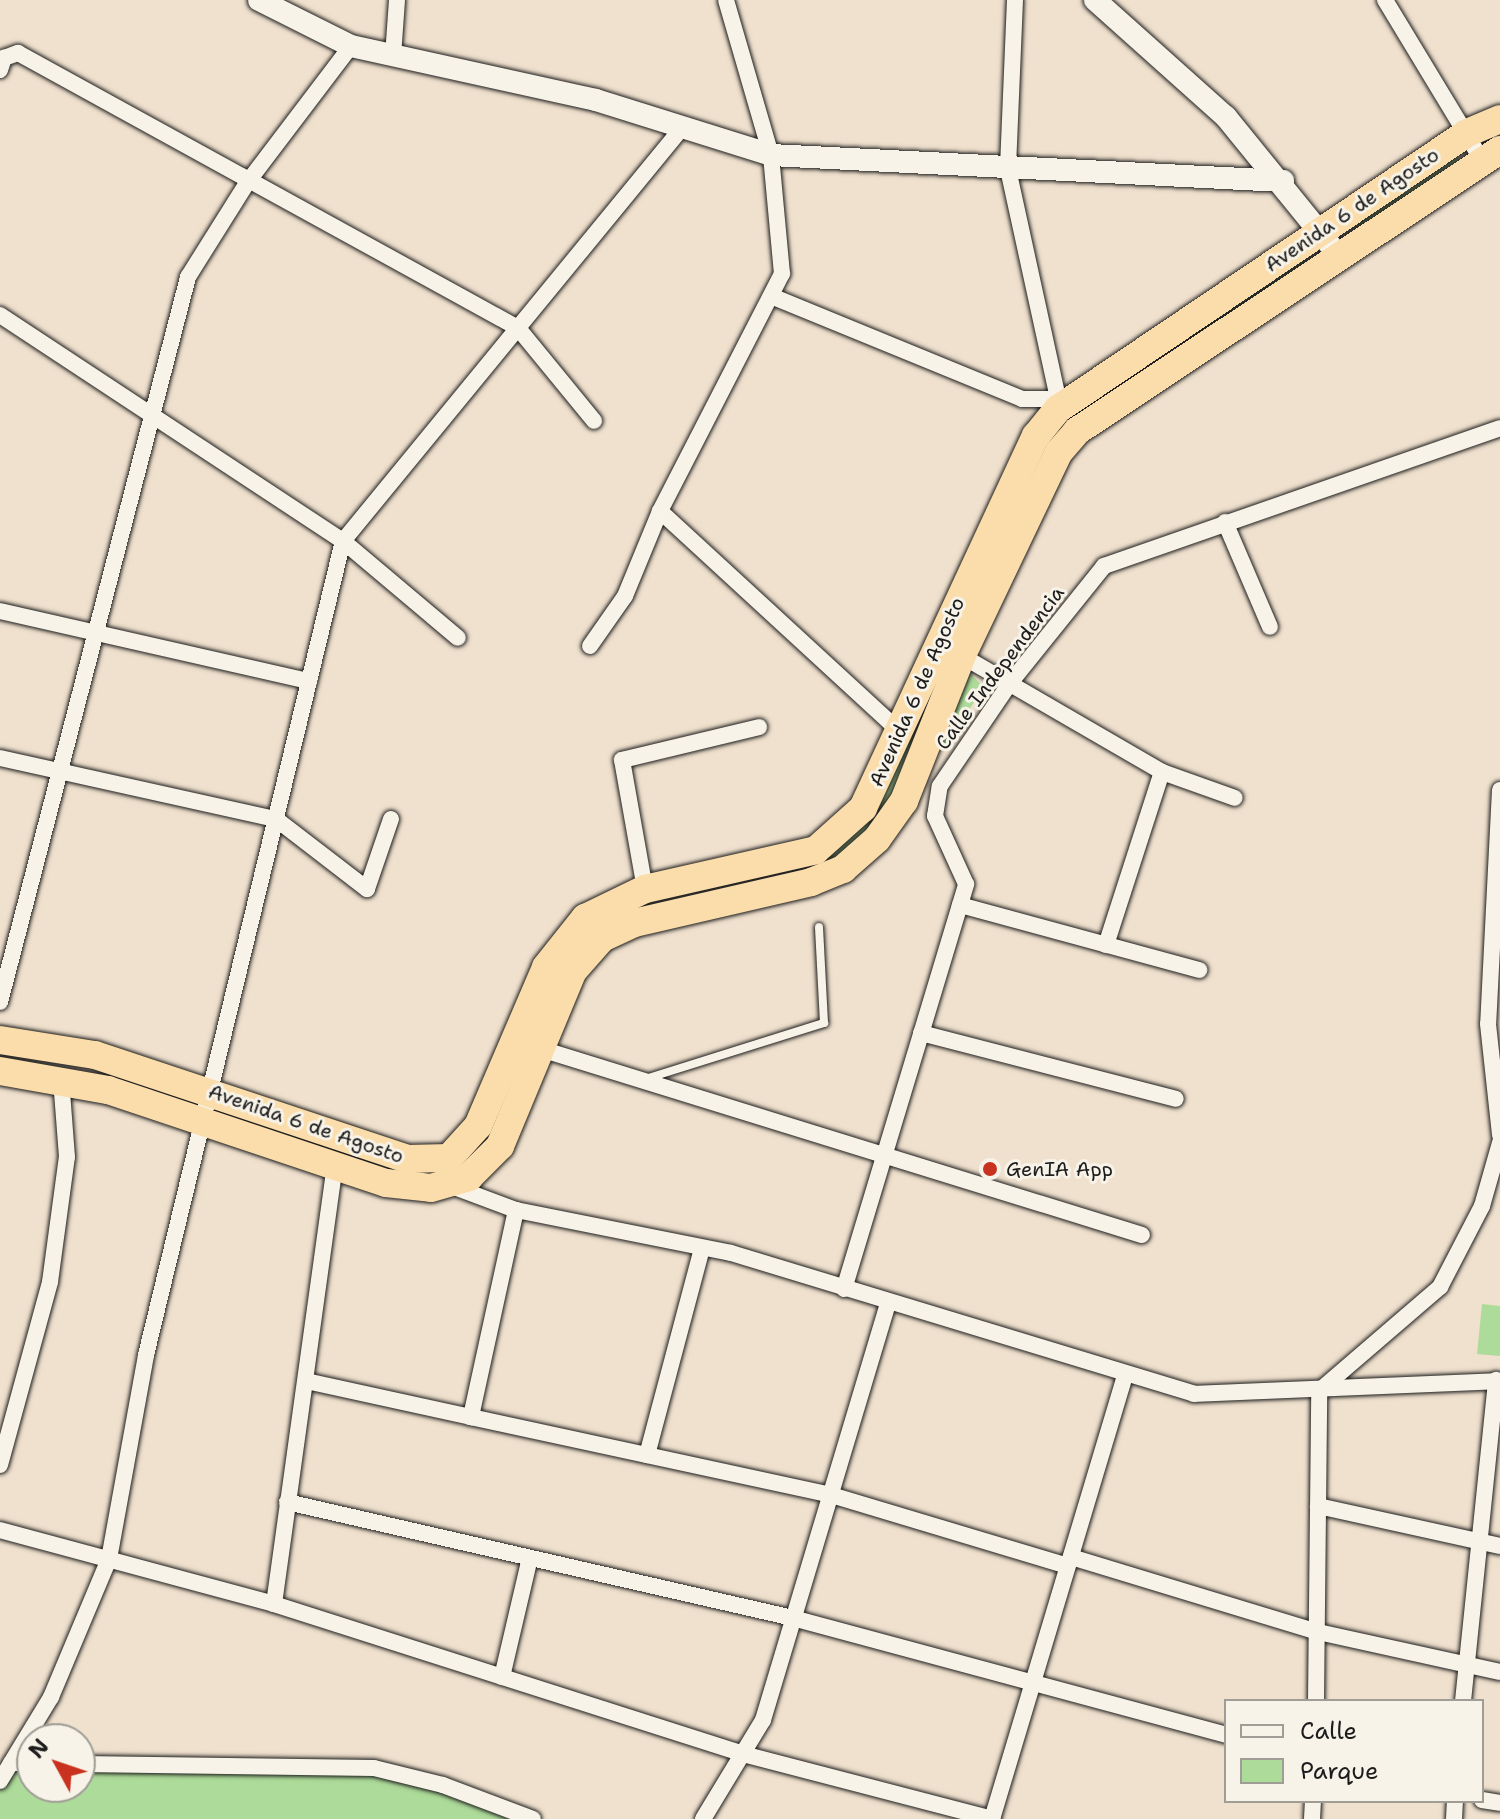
<!DOCTYPE html>
<html>
<head>
<meta charset="utf-8">
<style>
	body { margin:0 }
	#map { position:relative; width:1500px; height:1819px; overflow:hidden; background:#f0e1ce; font-family:"Shantell Sans",sans-serif }
	div>[style] { position:absolute }
	[style*='--x'] { left:calc(var(--x)*1px); top:calc(var(--y)*1px); width:calc(var(--w)*1px); rotate:calc(var(--a)*1deg) }
	.green>* { inset:0; background:#addb99; transform-origin:0 0 }
	.roads { filter:drop-shadow(0 0 2px #1c1c1c) drop-shadow(0 0 2px #1c1c1c) }
	.lane>* { height:8px; margin:-4px; padding:0 4px; transform-origin:4px; border-radius:4px; background:#f7f3e8 }
	.street>* { height:16px; margin:-8px; padding:0 8px; transform-origin:8px; border-radius:8px; background:#f7f3e8 }
	.secondary>* { height:22px; margin:-11px; padding:0 11px; transform-origin:11px; border-radius:11px; background:#f7f3e8 }
	.highway>* { height:28px; margin:-14px; padding:0 14px; transform-origin:14px; border-radius:14px; background:#fbddab }
	.dots>* { width:22px; height:22px; translate:-50% -50%; box-sizing:border-box; border:4px solid #f7f3e8; border-radius:50% }
	span { translate:-50% -50%; white-space:nowrap; text-align:center; line-height:1.15; -webkit-text-stroke:6px #f7f3e8; paint-order:stroke }
	.street-label { font-size:20px; color:#1c1c1c }
	.poi-label { font-size:20px; color:#1c1c1c }
	.left { translate:0 -50%; text-align:left }
	.legend { position:absolute; left:1224px; top:1699px; width:260px; height:104px; box-sizing:border-box; background:#f7f3e8; border:2px solid #9f9d96; margin:0; padding:10px 14px; list-style:none; font-size:24px; color:#1c1c1c }
	.legend li { display:flex; align-items:center; gap:16px; height:40px }
	.legend b { width:40px; border:2px solid #9f9d96 }
	.north { position:absolute; left:16px; top:1723px; width:80px; height:80px; box-sizing:border-box; background:#f7f3e8; border:2px solid #9f9d96; border-radius:50%; rotate:310deg; font-size:22px; font-weight:700; line-height:32px; text-align:center; color:#1c1c1c }
	.north::after { content:''; display:block; margin:auto; width:28px; height:36px; background:#c8321e; clip-path:polygon(50% 0,100% 100%,50% 72%,0 100%) }
</style>
</head>
<body>
<div id="map">
	<div class="green">
		<div style="left:1455px;top:154px;width:11px;height:126px;rotate:56deg"></div>
		<div style="left:1301px;top:256px;width:11px;height:254px;rotate:56deg"></div>
		<div style="clip-path:polygon(971px 674px,984px 688px,938px 755px,964px 678px)"></div>
		<div style="clip-path:polygon(934px 677px,942px 680px,894px 799px,859px 845px,818px 871px,815px 862px)"></div>
		<div style="clip-path:polygon(1482px 1304px,1500px 1306px,1500px 1356px,1477px 1354px)"></div>
		<div style="clip-path:polygon(11px 1763px,32px 1763px,32px 1787px,80px 1787px,80px 1764px,374px 1768px,533px 1819px,0 1819px,0 1781px)"></div>
	</div>
	<div class="roads">
		<div class="lane">
			<div style="--x:642;--y:1080;--w:191;--a:-17.4"></div>
			<div style="--x:824;--y:1023;--w:96;--a:-93"></div>
		</div>
		<div class="street">
			<div style="--x:1015;--y:0;--w:169;--a:92.4"></div>
			<div style="--x:1008;--y:169;--w:249;--a:77.7"></div>
			<div style="--x:1385;--y:0;--w:187;--a:58.8"></div>
			<div style="--x:393;--y:56;--w:56;--a:-85.9"></div>
			<div style="--x:0;--y:70;--w:13;--a:-72"></div>
			<div style="--x:4;--y:58;--w:15;--a:-20"></div>
			<div style="--x:18;--y:53;--w:571;--a:28.81"></div>
			<div style="--x:518;--y:328;--w:120;--a:50.7"></div>
			<div style="--x:776;--y:298;--w:266;--a:22.3"></div>
			<div style="--x:1022;--y:399;--w:32;--a:0"></div>
			<div style="--x:0;--y:315;--w:411;--a:33.4"></div>
			<div style="--x:343;--y:541;--w:150;--a:40.1"></div>
			<div style="--x:660;--y:511;--w:326;--a:42.6"></div>
			<div style="--x:1225;--y:522;--w:114;--a:66.8"></div>
			<div style="--x:0;--y:611;--w:317;--a:12.8"></div>
			<div style="--x:590;--y:646;--w:61;--a:-55"></div>
			<div style="--x:625;--y:596;--w:92;--a:-67.6"></div>
			<div style="--x:660;--y:511;--w:267;--a:-62.8"></div>
			<div style="--x:782;--y:274;--w:120;--a:-95.3"></div>
			<div style="--x:771;--y:155;--w:161;--a:-106.2"></div>
			<div style="--x:957;--y:653;--w:237;--a:30.1"></div>
			<div style="--x:1162;--y:772;--w:77;--a:19.6"></div>
			<div style="--x:0;--y:758;--w:283;--a:12.5"></div>
			<div style="--x:276;--y:819;--w:115;--a:37.6"></div>
			<div style="--x:367;--y:889;--w:74;--a:-71.1"></div>
			<div style="--x:1500;--y:790;--w:234;--a:92.9"></div>
			<div style="--x:1488;--y:1024;--w:112;--a:83.8"></div>
			<div style="--x:645;--y:889;--w:131;--a:-100.1"></div>
			<div style="--x:622;--y:760;--w:141;--a:-13.5"></div>
			<div style="--x:960;--y:905;--w:248;--a:15.2"></div>
			<div style="--x:1106;--y:945;--w:182;--a:-72.1"></div>
			<div style="--x:0;--y:1002;--w:749;--a:-75.46"></div>
			<div style="--x:188;--y:277;--w:111;--a:-57.9"></div>
			<div style="--x:247;--y:183;--w:172;--a:-52.8"></div>
			<div style="--x:921;--y:1033;--w:263;--a:14.5"></div>
			<div style="--x:541;--y:1049;--w:629;--a:17.2"></div>
			<div style="--x:449;--y:1185;--w:72;--a:20.5"></div>
			<div style="--x:516;--y:1210;--w:219;--a:11.3"></div>
			<div style="--x:731;--y:1253;--w:484;--a:16.9"></div>
			<div style="--x:1194;--y:1394;--w:306;--a:-2.4"></div>
			<div style="--x:516;--y:1210;--w:212;--a:102.3"></div>
			<div style="--x:471;--y:1417;--w:368;--a:12.2"></div>
			<div style="--x:831;--y:1495;--w:247;--a:16.7"></div>
			<div style="--x:844;--y:1289;--w:423;--a:-73.2"></div>
			<div style="--x:966;--y:884;--w:75;--a:-114.5"></div>
			<div style="--x:935;--y:816;--w:30;--a:-81"></div>
			<div style="--x:940;--y:786;--w:125;--a:-55.8"></div>
			<div style="--x:1010;--y:683;--w:150;--a:-51.2"></div>
			<div style="--x:1104;--y:566;--w:419;--a:-19.2"></div>
			<div style="--x:306;--y:1381;--w:169;--a:12.3"></div>
			<div style="--x:647;--y:1455;--w:214;--a:-75.1"></div>
			<div style="--x:0;--y:1465;--w:190;--a:-74.7"></div>
			<div style="--x:50;--y:1282;--w:126;--a:-82.3"></div>
			<div style="--x:67;--y:1157;--w:78;--a:-94.4"></div>
			<div style="--x:287;--y:1502;--w:519;--a:12.91"></div>
			<div style="--x:793;--y:1618;--w:449;--a:15.1"></div>
			<div style="--x:1318;--y:1506;--w:186;--a:12.4"></div>
			<div style="--x:0;--y:1530;--w:284;--a:15.1"></div>
			<div style="--x:274;--y:1604;--w:492;--a:17.7"></div>
			<div style="--x:743;--y:1754;--w:258;--a:14.6"></div>
			<div style="--x:1071;--y:1557;--w:258;--a:16.9"></div>
			<div style="--x:1318;--y:1632;--w:186;--a:12.4"></div>
			<div style="--x:274;--y:1604;--w:442;--a:-82.1"></div>
			<div style="--x:502;--y:1677;--w:122;--a:-76.8"></div>
			<div style="--x:1316;--y:1701;--w:310;--a:-89.4"></div>
			<div style="--x:1319;--y:1391;--w:160;--a:-40.7"></div>
			<div style="--x:1440;--y:1287;--w:91;--a:-62.6"></div>
			<div style="--x:1482;--y:1206;--w:66;--a:-74.1"></div>
			<div style="--x:1463;--y:1701;--w:323;--a:-84.1"></div>
			<div style="--x:11;--y:1763;--w:21;--a:0"></div>
			<div style="--x:80;--y:1764;--w:294;--a:0.8"></div>
			<div style="--x:374;--y:1768;--w:71;--a:13.8"></div>
			<div style="--x:443;--y:1785;--w:96;--a:20.7"></div>
			<div style="--x:0;--y:1781;--w:98;--a:-58.7"></div>
			<div style="--x:51;--y:1697;--w:150;--a:-67.2"></div>
			<div style="--x:109;--y:1559;--w:207;--a:-79.7"></div>
			<div style="--x:146;--y:1355;--w:837;--a:-76.4"></div>
			<div style="--x:343;--y:541;--w:533;--a:-50.63"></div>
			<div style="--x:1482;--y:1800;--w:18;--a:9"></div>
			<div style="--x:703;--y:1819;--w:116;--a:-58.8"></div>
			<div style="--x:763;--y:1720;--w:435;--a:-73.3"></div>
			<div style="--x:992;--y:1819;--w:462;--a:-73.3"></div>
			<div style="--x:1312;--y:1819;--w:18;--a:-87"></div>
			<div style="--x:1454;--y:1819;--w:18;--a:-87"></div>
		</div>
		<div class="secondary">
			<div style="--x:259;--y:0;--w:103;--a:26.6"></div>
			<div style="--x:351;--y:46;--w:251;--a:12.4"></div>
			<div style="--x:596;--y:100;--w:183;--a:17.4"></div>
			<div style="--x:771;--y:155;--w:513;--a:2.91"></div>
			<div style="--x:1095;--y:0;--w:176;--a:41.8"></div>
			<div style="--x:1226;--y:117;--w:178;--a:50.9"></div>
		</div>
		<div class="highway">
			<div style="--x:0;--y:1040;--w:96;--a:9"></div>
			<div style="--x:95;--y:1055;--w:329;--a:18.4"></div>
			<div style="--x:407;--y:1159;--w:42;--a:-1.4"></div>
			<div style="--x:449;--y:1158;--w:43;--a:-47.8"></div>
			<div style="--x:478;--y:1126;--w:173;--a:-66.8"></div>
			<div style="--x:546;--y:967;--w:63;--a:-51.5"></div>
			<div style="--x:585;--y:918;--w:67;--a:-25.8"></div>
			<div style="--x:645;--y:889;--w:175;--a:-12.8"></div>
			<div style="--x:816;--y:850;--w:63;--a:-41.8"></div>
			<div style="--x:863;--y:808;--w:410;--a:-65.1"></div>
			<div style="--x:1036;--y:436;--w:35;--a:-51"></div>
			<div style="--x:1058;--y:409;--w:491;--a:-34"></div>
			<div style="--x:1465;--y:134;--w:38;--a:-23"></div>
			<div style="--x:0;--y:1071;--w:110;--a:10"></div>
			<div style="--x:108;--y:1090;--w:293;--a:18.5"></div>
			<div style="--x:386;--y:1183;--w:45;--a:6.3"></div>
			<div style="--x:431;--y:1188;--w:40;--a:-16"></div>
			<div style="--x:469;--y:1177;--w:44;--a:-45"></div>
			<div style="--x:500;--y:1146;--w:190;--a:-67.4"></div>
			<div style="--x:573;--y:971;--w:44;--a:-48.7"></div>
			<div style="--x:602;--y:938;--w:35;--a:-25"></div>
			<div style="--x:634;--y:923;--w:182;--a:-13"></div>
			<div style="--x:811;--y:882;--w:35;--a:-22"></div>
			<div style="--x:843;--y:869;--w:45;--a:-41.4"></div>
			<div style="--x:877;--y:839;--w:47;--a:-54.6"></div>
			<div style="--x:904;--y:801;--w:157;--a:-68.3"></div>
			<div style="--x:962;--y:655;--w:225;--a:-64.5"></div>
			<div style="--x:1059;--y:452;--w:28;--a:-49"></div>
			<div style="--x:1077;--y:431;--w:508;--a:-33.6"></div>
		</div>
	</div>
	<div class="dots">
		<div style="left:990px;top:1169px;background:#c8321e"></div>
	</div>
	<div class="street-label">
		<span style="left:1352px;top:210px;rotate:-34deg">Avenida 6 de Agosto</span>
		<span style="left:1000px;top:668px;rotate:-53deg">Calle Independencia</span>
		<span style="left:917px;top:692px;rotate:-66deg">Avenida 6 de Agosto</span>
		<span style="left:306px;top:1124px;rotate:19deg">Avenida 6 de Agosto</span>
	</div>
	<div class="poi-label">
		<span class="left" style="left:1006px;top:1169px">GenIA App</span>
	</div>
	<ul class="legend">
	<li><b style="height:10px;background:#f7f3e8"></b>Calle</li>
	<li><b style="height:22px;background:#addb99"></b>Parque</li>
	</ul>
	<div class="north">N</div>
</div>
</body>
</html>
